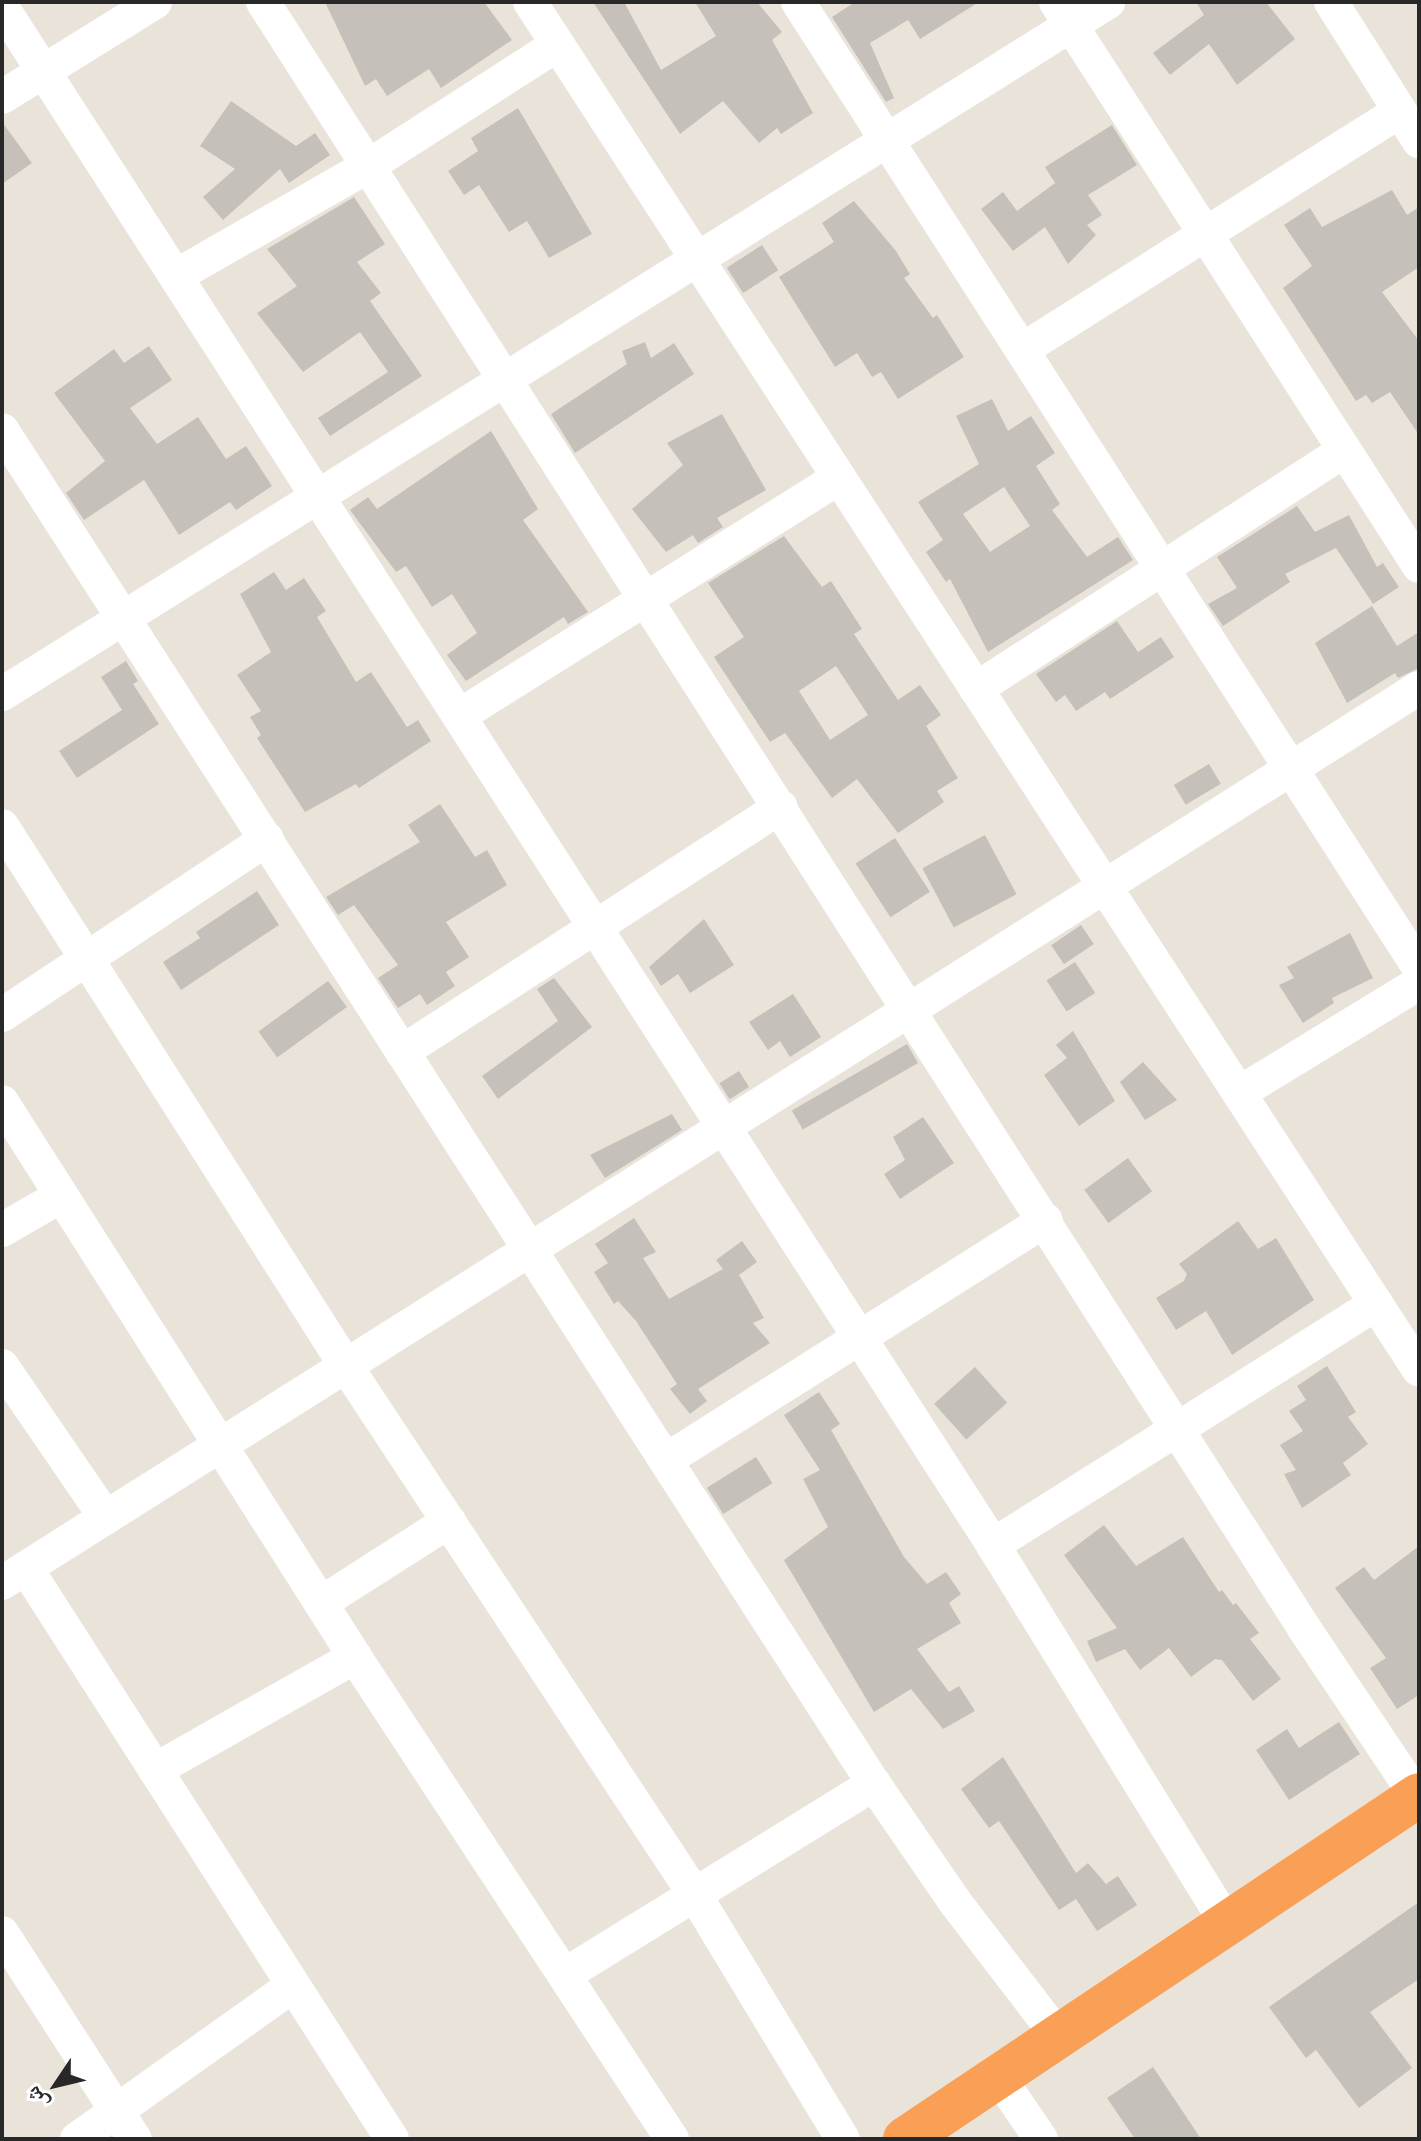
<!DOCTYPE html>
<html>
<head>
<meta charset="utf-8">
<style>
	body { margin:0 }
	#map { position:relative; width:1421px; height:2141px; overflow:hidden; background:#eae3da; font-family:Manrope,"Noto Naskh Arabic",sans-serif }
	div>[style] { position:absolute }
	[style*='--x'] { left:calc(var(--x)*1px); top:calc(var(--y)*1px); width:calc(var(--w)*1px); rotate:calc(var(--a)*1deg) }
	.building>* { inset:0; background:#c5c0b9; transform-origin:0 0 }
	.minor>* { height:34px; margin:-17px; padding:0 17px; transform-origin:17px; border-radius:17px; background:#fff }
	.highway>* { height:44px; margin:-22px; padding:0 22px; transform-origin:22px; border-radius:22px; background:#f9a056 }
	span { translate:-50% -50%; white-space:nowrap; text-align:center; line-height:1.15; -webkit-text-stroke:6px #fff; paint-order:stroke }
	.frame { position:absolute; inset:0; border:4px solid #282828; pointer-events:none }
	.north { position:absolute; left:16px; top:2045px; width:80px; height:80px; -webkit-text-stroke:6px #fff; paint-order:stroke; rotate:235deg; font-size:22px; font-weight:700; line-height:32px; text-align:center; color:#282828 }
	.north::after { content:''; display:block; margin:auto; width:28px; height:36px; background:#282828; clip-path:polygon(50% 0,100% 100%,50% 72%,0 100%) }
</style>
</head>
<body>
<div id="map">
	<div class="building">
		<div style="clip-path:polygon(325px 2px,484px 2px,512px 40px,441px 88px,429px 69px,387px 96px,376px 79px,365px 86px)"></div>
		<div style="clip-path:polygon(593px 2px,624px 2px,661px 70px,716px 36px,695px 2px,757px 2px,782px 32px,772px 40px,813px 113px,781px 134px,777px 128px,759px 143px,723px 101px,680px 134px)"></div>
		<div style="clip-path:polygon(855px 2px,979px 2px,920px 39px,908px 20px,870px 43px,894px 98px,886px 102px,832px 17px)"></div>
		<div style="clip-path:polygon(1196px 2px,1266px 2px,1295px 39px,1237px 85px,1209px 44px,1170px 75px,1153px 53px,1204px 15px)"></div>
		<div style="clip-path:polygon(231px 101px,296px 146px,315px 133px,330px 155px,289px 183px,280px 169px,223px 220px,203px 197px,235px 169px,200px 146px)"></div>
		<div style="clip-path:polygon(518px 108px,592px 234px,549px 258px,527px 221px,509px 232px,479px 185px,464px 195px,448px 171px,478px 151px,471px 138px)"></div>
		<div style="clip-path:polygon(2px 122px,32px 163px,2px 184px)"></div>
		<div style="clip-path:polygon(1112px 125px,1137px 165px,1088px 195px,1102px 215px,1087px 225px,1096px 235px,1068px 264px,1045px 227px,1013px 251px,981px 209px,1003px 192px,1017px 211px,1055px 183px,1045px 167px)"></div>
		<div style="clip-path:polygon(1392px 190px,1407px 215px,1419px 207px,1419px 267px,1382px 292px,1419px 341px,1419px 435px,1390px 392px,1372px 403px,1366px 395px,1356px 401px,1283px 288px,1312px 266px,1284px 225px,1310px 208px,1322px 227px)"></div>
		<div style="clip-path:polygon(354px 197px,385px 244px,357px 262px,381px 293px,370px 301px,422px 376px,330px 436px,318px 418px,388px 372px,360px 332px,303px 372px,257px 313px,297px 286px,267px 249px)"></div>
		<div style="clip-path:polygon(854px 201px,896px 251px,910px 274px,904px 278px,933px 318px,937px 315px,964px 357px,898px 399px,881px 372px,872px 377px,857px 353px,835px 367px,779px 277px,834px 242px,822px 223px)"></div>
		<div style="left:762px;top:245px;width:30px;height:42px;rotate:57deg"></div>
		<div style="clip-path:polygon(645px 342px,651px 358px,674px 343px,694px 374px,575px 453px,551px 414px,627px 364px,622px 351px)"></div>
		<div style="clip-path:polygon(149px 346px,172px 380px,130px 408px,157px 444px,198px 417px,226px 459px,246px 446px,272px 486px,236px 510px,230px 502px,179px 535px,144px 480px,84px 520px,66px 493px,105px 461px,54px 393px,114px 349px,124px 363px)"></div>
		<div style="clip-path:polygon(evenodd,992px 399px,1008px 431px,1031px 416px,1055px 453px,1036px 466px,1060px 504px,1052px 510px,1087px 557px,1118px 537px,1133px 560px,988px 652px,950px 579px,946px 582px,926px 552px,943px 540px,918px 502px,979px 464px,956px 416px,992px 399px,1004px 487px,1030px 526px,990px 552px,963px 514px,1004px 487px)"></div>
		<div style="clip-path:polygon(722px 414px,766px 490px,717px 518px,723px 527px,698px 543px,693px 535px,666px 552px,632px 509px,683px 465px,667px 443px)"></div>
		<div style="clip-path:polygon(491px 431px,538px 509px,523px 520px,588px 612px,568px 624px,564px 617px,466px 681px,447px 655px,477px 633px,452px 594px,432px 607px,406px 566px,396px 572px,350px 510px,368px 497px,377px 509px)"></div>
		<div style="clip-path:polygon(1297px 506px,1315px 532px,1349px 515px,1377px 567px,1383px 563px,1399px 587px,1373px 604px,1336px 548px,1285px 574px,1290px 582px,1223px 626px,1208px 604px,1237px 588px,1217px 557px)"></div>
		<div style="clip-path:polygon(evenodd,784px 536px,822px 587px,831px 581px,862px 629px,854px 634px,898px 700px,920px 685px,941px 715px,926px 726px,958px 778px,937px 791px,944px 802px,898px 833px,857px 779px,832px 798px,785px 733px,770px 742px,714px 657px,744px 637px,708px 583px,784px 536px,836px 666px,868px 715px,830px 740px,799px 691px,836px 666px)"></div>
		<div style="clip-path:polygon(274px 572px,286px 590px,304px 578px,326px 611px,317px 617px,356px 682px,371px 672px,407px 727px,418px 720px,431px 741px,359px 788px,356px 784px,305px 812px,257px 738px,261px 735px,250px 717px,261px 711px,237px 675px,271px 652px,240px 594px)"></div>
		<div style="clip-path:polygon(1372px 606px,1397px 646px,1419px 632px,1419px 668px,1398px 678px,1395px 673px,1347px 703px,1315px 643px)"></div>
		<div style="clip-path:polygon(1117px 621px,1138px 652px,1161px 637px,1174px 657px,1110px 699px,1105px 692px,1076px 711px,1065px 695px,1056px 702px,1036px 674px)"></div>
		<div style="clip-path:polygon(126px 661px,138px 681px,133px 684px,159px 724px,77px 778px,59px 751px,122px 710px,101px 677px)"></div>
		<div style="left:1209px;top:764px;width:23px;height:41px;rotate:59deg"></div>
		<div style="clip-path:polygon(440px 804px,475px 857px,487px 850px,507px 885px,446px 922px,469px 957px,446px 972px,455px 986px,427px 1005px,420px 994px,398px 1008px,378px 978px,398px 965px,354px 905px,338px 915px,326px 897px,420px 842px,408px 825px)"></div>
		<div style="left:985px;top:835px;width:67px;height:71px;rotate:62deg"></div>
		<div style="left:895px;top:838px;width:64px;height:47px;rotate:57deg"></div>
		<div style="clip-path:polygon(257px 891px,279px 925px,181px 990px,163px 962px,200px 938px,196px 932px)"></div>
		<div style="clip-path:polygon(704px 919px,734px 965px,690px 993px,678px 974px,661px 986px,649px 967px)"></div>
		<div style="left:1081px;top:925px;width:23px;height:36px;rotate:56deg"></div>
		<div style="clip-path:polygon(1350px 933px,1373px 978px,1332px 998px,1334px 1003px,1303px 1023px,1279px 985px,1294px 978px,1287px 967px)"></div>
		<div style="left:1075px;top:962px;width:37px;height:34px;rotate:57deg"></div>
		<div style="clip-path:polygon(554px 978px,592px 1027px,498px 1099px,482px 1076px,558px 1021px,537px 989px)"></div>
		<div style="left:328px;top:981px;width:32px;height:86px;rotate:54deg"></div>
		<div style="clip-path:polygon(793px 994px,821px 1037px,790px 1057px,780px 1041px,768px 1050px,749px 1022px)"></div>
		<div style="clip-path:polygon(1073px 1031px,1115px 1101px,1079px 1126px,1044px 1075px,1067px 1058px,1056px 1045px)"></div>
		<div style="left:907px;top:1044px;width:22px;height:133px;rotate:60deg"></div>
		<div style="clip-path:polygon(1143px 1062px,1177px 1100px,1145px 1120px,1120px 1082px)"></div>
		<div style="left:739px;top:1071px;width:19px;height:23px;rotate:58deg"></div>
		<div style="clip-path:polygon(672px 1114px,682px 1130px,605px 1178px,590px 1155px)"></div>
		<div style="clip-path:polygon(923px 1117px,954px 1163px,900px 1199px,884px 1174px,905px 1160px,893px 1137px)"></div>
		<div style="left:1128px;top:1158px;width:41px;height:54px;rotate:54deg"></div>
		<div style="clip-path:polygon(634px 1218px,656px 1252px,643px 1258px,669px 1299px,723px 1269px,716px 1260px,742px 1241px,757px 1262px,739px 1275px,764px 1318px,753px 1323px,770px 1343px,698px 1389px,707px 1401px,690px 1414px,670px 1389px,677px 1384px,636px 1321px,618px 1301px,614px 1304px,594px 1272px,608px 1263px,595px 1244px)"></div>
		<div style="clip-path:polygon(1238px 1221px,1258px 1249px,1276px 1238px,1314px 1300px,1232px 1355px,1206px 1311px,1176px 1330px,1156px 1298px,1184px 1281px,1187px 1274px,1179px 1264px)"></div>
		<div style="clip-path:polygon(1327px 1366px,1356px 1412px,1348px 1417px,1368px 1444px,1343px 1463px,1351px 1475px,1302px 1508px,1284px 1474px,1296px 1470px,1280px 1445px,1303px 1431px,1289px 1411px,1306px 1400px,1297px 1386px)"></div>
		<div style="left:975px;top:1367px;width:48px;height:55px;rotate:48deg"></div>
		<div style="clip-path:polygon(819px 1392px,840px 1424px,831px 1430px,904px 1557px,927px 1584px,946px 1572px,961px 1594px,949px 1603px,961px 1623px,917px 1649px,949px 1692px,959px 1686px,975px 1711px,943px 1729px,911px 1689px,874px 1712px,784px 1560px,828px 1527px,803px 1479px,820px 1470px,784px 1415px)"></div>
		<div style="left:756px;top:1457px;width:31px;height:58px;rotate:58deg"></div>
		<div style="clip-path:polygon(1104px 1525px,1136px 1566px,1183px 1537px,1219px 1592px,1222px 1590px,1233px 1605px,1236px 1603px,1259px 1633px,1250px 1639px,1281px 1679px,1253px 1701px,1222px 1660px,1215px 1659px,1191px 1677px,1169px 1648px,1140px 1670px,1125px 1649px,1096px 1662px,1087px 1641px,1117px 1628px,1064px 1555px)"></div>
		<div style="clip-path:polygon(1419px 1546px,1419px 1695px,1397px 1709px,1370px 1668px,1386px 1658px,1335px 1588px,1364px 1567px,1374px 1580px)"></div>
		<div style="clip-path:polygon(1339px 1722px,1360px 1754px,1289px 1800px,1256px 1750px,1287px 1729px,1299px 1748px)"></div>
		<div style="clip-path:polygon(1003px 1757px,1076px 1873px,1088px 1863px,1106px 1884px,1118px 1876px,1137px 1905px,1097px 1931px,1076px 1899px,1059px 1910px,999px 1821px,989px 1828px,961px 1789px)"></div>
		<div style="clip-path:polygon(1419px 1902px,1419px 1979px,1370px 2012px,1412px 2068px,1359px 2108px,1316px 2050px,1306px 2058px,1269px 2007px)"></div>
		<div style="clip-path:polygon(1153px 2067px,1201px 2139px,1135px 2139px,1107px 2098px)"></div>
	</div>
	<div class="minor">
		<div style="--x:263;--y:2;--w:1931;--a:57.37"></div>
		<div style="--x:1304;--y:1628;--w:207;--a:56.2"></div>
		<div style="--x:530;--y:2;--w:1631;--a:56.98"></div>
		<div style="--x:798;--y:2;--w:1148;--a:57.26"></div>
		<div style="--x:1056;--y:2;--w:671;--a:57.23"></div>
		<div style="--x:1331;--y:2;--w:165;--a:57.7"></div>
		<div style="--x:2;--y:7;--w:1830;--a:57.2"></div>
		<div style="--x:993;--y:1545;--w:441;--a:58.3"></div>
		<div style="--x:2;--y:97;--w:180;--a:-31.8"></div>
		<div style="--x:176;--y:276;--w:224;--a:-29.8"></div>
		<div style="--x:370;--y:165;--w:222;--a:-32.7"></div>
		<div style="--x:1022;--y:350;--w:447;--a:-32.3"></div>
		<div style="--x:2;--y:430;--w:1610;--a:57.22"></div>
		<div style="--x:874;--y:1784;--w:143;--a:55.5"></div>
		<div style="--x:955;--y:1902;--w:169;--a:52.5"></div>
		<div style="--x:976;--y:689;--w:438;--a:-32.9"></div>
		<div style="--x:2;--y:694;--w:1305;--a:-32.03"></div>
		<div style="--x:459;--y:716;--w:448;--a:-32.1"></div>
		<div style="--x:2;--y:826;--w:640;--a:57.5"></div>
		<div style="--x:346;--y:1366;--w:634;--a:56.59"></div>
		<div style="--x:695;--y:1895;--w:285;--a:58.8"></div>
		<div style="--x:2;--y:1015;--w:318;--a:-33.6"></div>
		<div style="--x:402;--y:1052;--w:451;--a:-32.9"></div>
		<div style="--x:1239;--y:1093;--w:211;--a:-31.4"></div>
		<div style="--x:2;--y:1102;--w:658;--a:57.54"></div>
		<div style="--x:355;--y:1657;--w:577;--a:56.67"></div>
		<div style="--x:2;--y:1230;--w:68;--a:-30"></div>
		<div style="--x:2;--y:1366;--w:184;--a:55.6"></div>
		<div style="--x:666;--y:1460;--w:449;--a:-32.3"></div>
		<div style="--x:993;--y:1545;--w:453;--a:-32.2"></div>
		<div style="--x:26;--y:1568;--w:678;--a:57.34"></div>
		<div style="--x:2;--y:1583;--w:1676;--a:-32.28"></div>
		<div style="--x:321;--y:1603;--w:152;--a:-32.6"></div>
		<div style="--x:155;--y:1770;--w:230;--a:-29.5"></div>
		<div style="--x:2;--y:1933;--w:245;--a:57.2"></div>
		<div style="--x:566;--y:1974;--w:362;--a:-31.7"></div>
		<div style="--x:998;--y:2076;--w:76;--a:55.7"></div>
		<div style="--x:77;--y:2139;--w:262;--a:-35.4"></div>
	</div>
	<div class="highway">
		<div style="--x:905;--y:2139;--w:618;--a:-33.79"></div>
	</div>
	<div class="frame"></div>
	<div class="north">ش</div>
</div>
</body>
</html>
